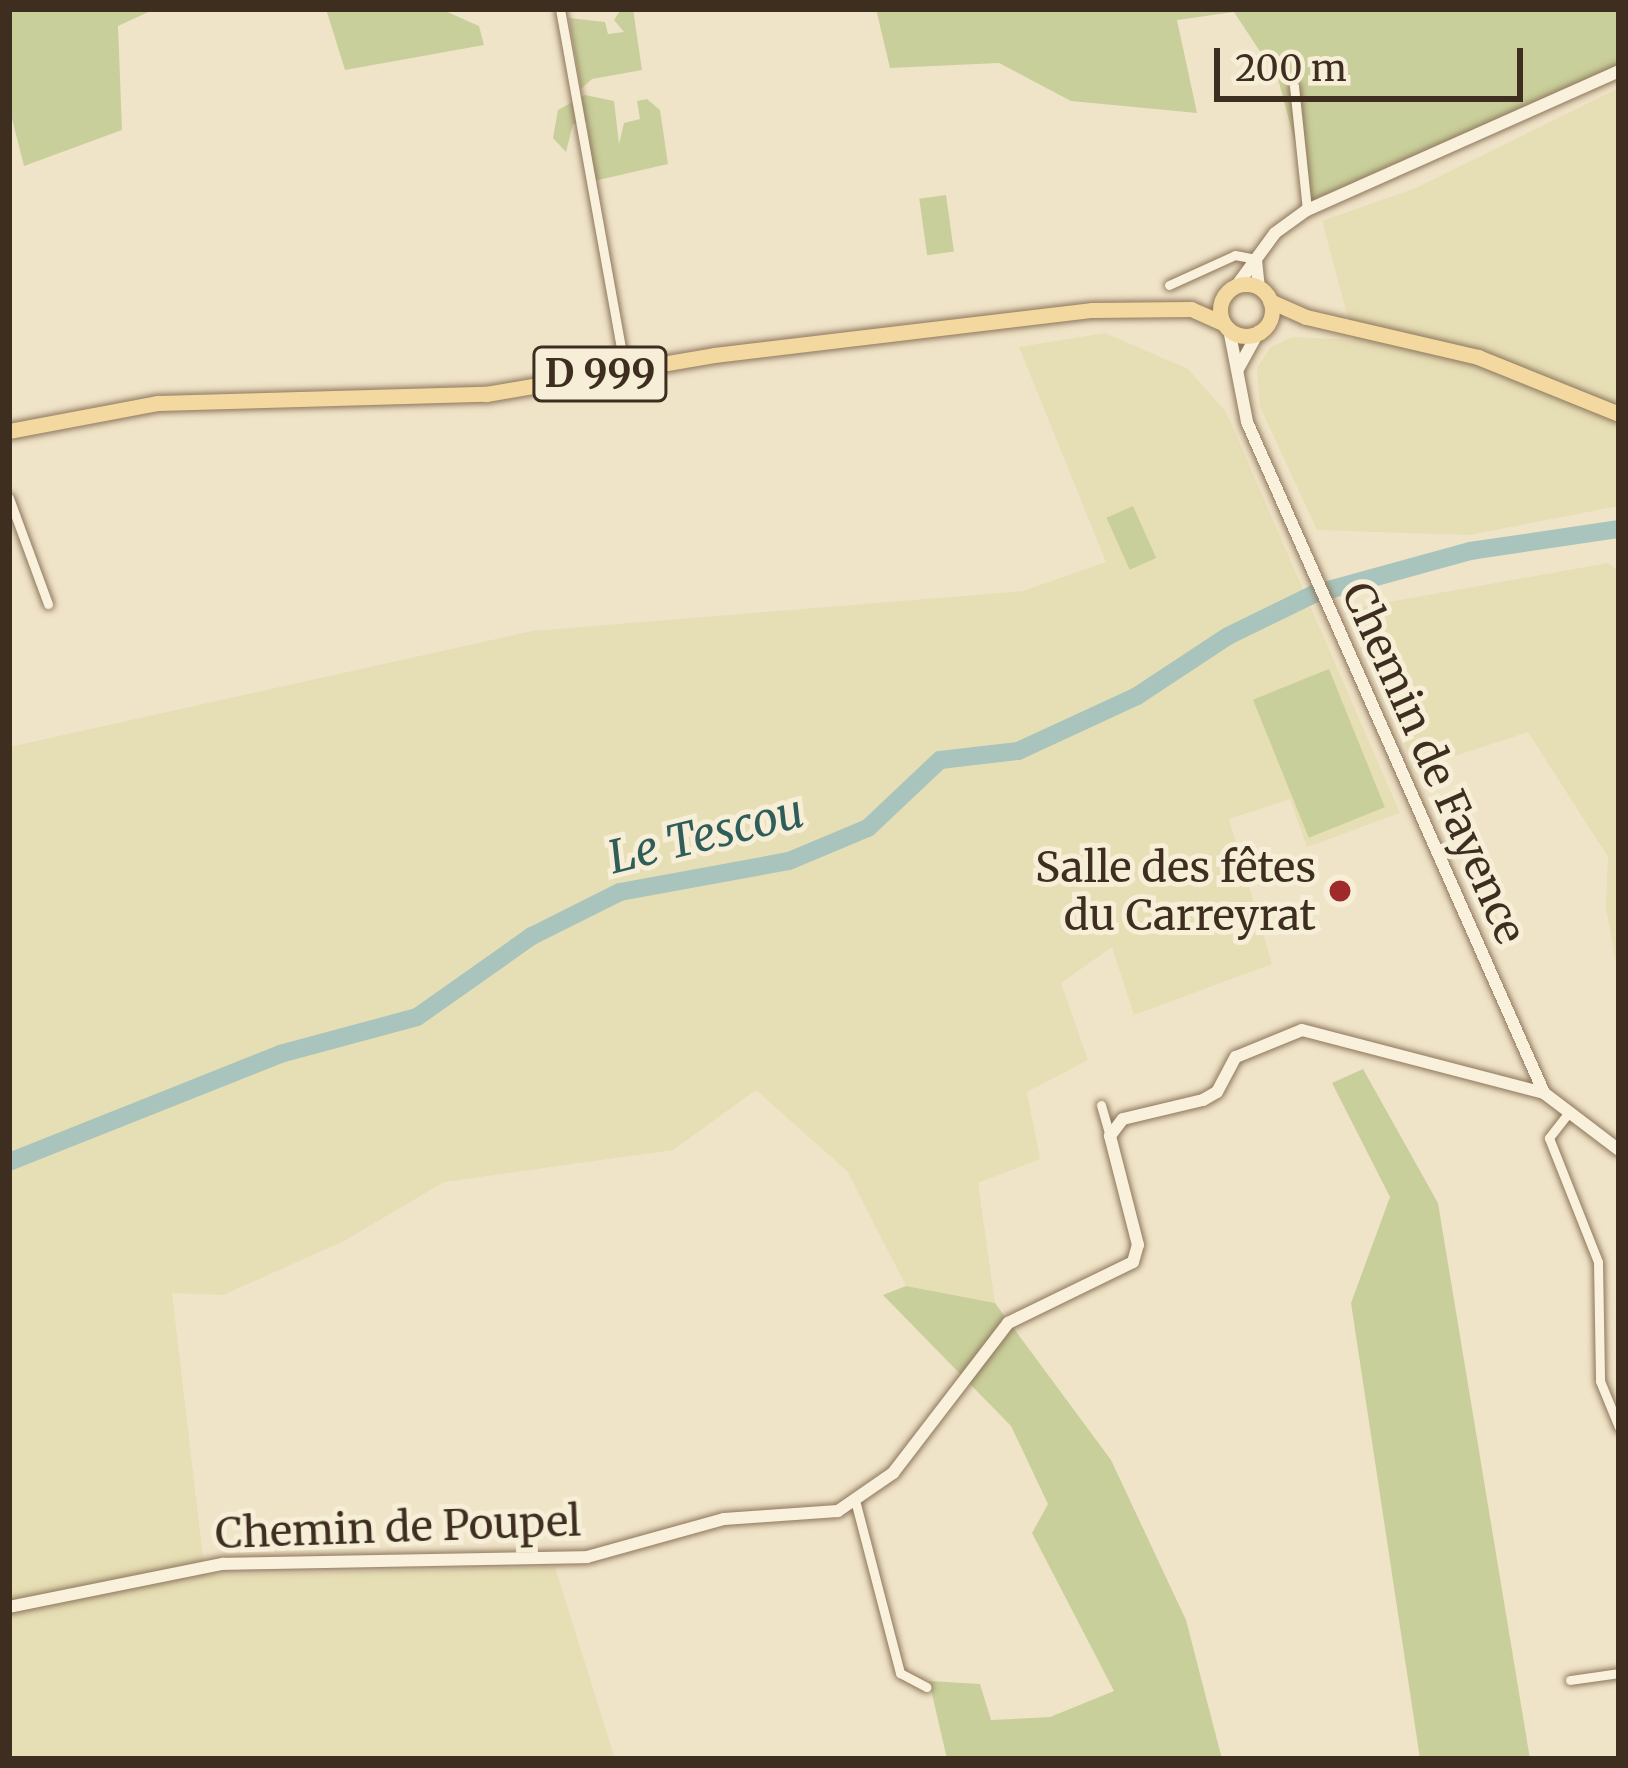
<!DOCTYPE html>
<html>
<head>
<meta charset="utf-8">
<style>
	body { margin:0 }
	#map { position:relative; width:1628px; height:1768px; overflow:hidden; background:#f0e4c8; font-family:Merriweather,serif }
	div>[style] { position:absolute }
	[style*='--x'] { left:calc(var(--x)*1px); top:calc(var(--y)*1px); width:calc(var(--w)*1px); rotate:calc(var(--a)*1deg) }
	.farmland>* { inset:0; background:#e6deb5 }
	.green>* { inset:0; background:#c9cf9b; transform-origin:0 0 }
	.river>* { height:18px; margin:-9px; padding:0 9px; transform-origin:9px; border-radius:9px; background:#a9c4bc }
	.roads { filter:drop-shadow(0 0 3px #8d765c) drop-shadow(0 0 3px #8d765c) }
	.minor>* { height:9px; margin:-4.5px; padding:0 4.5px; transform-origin:4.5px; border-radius:4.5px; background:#faf1dc }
	.tertiary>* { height:12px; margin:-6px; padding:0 6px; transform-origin:6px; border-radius:6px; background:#faf1dc }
	.primary>* { height:15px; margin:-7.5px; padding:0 7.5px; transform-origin:7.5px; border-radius:7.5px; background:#f3d9a0 }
	.primary>.ring { margin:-7.5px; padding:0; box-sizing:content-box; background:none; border:15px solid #f3d9a0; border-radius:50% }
	.dots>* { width:33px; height:33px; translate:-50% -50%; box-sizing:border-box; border:6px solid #f7eed8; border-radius:50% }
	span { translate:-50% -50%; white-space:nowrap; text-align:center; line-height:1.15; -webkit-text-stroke:10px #f7eed8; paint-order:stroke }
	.shield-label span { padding:3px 9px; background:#f7eed8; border:3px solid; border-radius:9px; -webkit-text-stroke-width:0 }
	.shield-label { font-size:39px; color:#3d2e20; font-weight:700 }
	.street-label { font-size:42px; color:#3d2e20 }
	.poi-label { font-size:42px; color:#3d2e20 }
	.right { translate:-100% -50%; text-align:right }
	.water-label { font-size:45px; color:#2f5d5a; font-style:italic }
	.frame { position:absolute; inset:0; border:12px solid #3d2e20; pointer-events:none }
	.scale { position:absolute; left:1214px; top:48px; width:309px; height:54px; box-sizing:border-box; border:6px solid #3d2e20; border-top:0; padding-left:15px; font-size:36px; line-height:42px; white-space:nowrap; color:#3d2e20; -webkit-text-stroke:9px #f7eed8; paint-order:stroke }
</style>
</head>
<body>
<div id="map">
	<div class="farmland">
		<div style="clip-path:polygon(1619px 88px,1619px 506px,1469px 535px,1317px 530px,1260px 407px,1257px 368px,1271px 347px,1292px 337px,1354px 340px,1322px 221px,1416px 188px)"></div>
		<div style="clip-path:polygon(1105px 333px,1188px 369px,1226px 412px,1400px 813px,1307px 847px,1290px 799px,1229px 819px,1272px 964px,1134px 1015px,1112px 947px,1061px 983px,1088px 1060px,1027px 1092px,1040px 1159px,978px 1183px,995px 1303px,906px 1286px,847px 1171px,756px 1090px,673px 1150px,444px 1182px,344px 1241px,223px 1295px,172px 1293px,205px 1575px,555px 1567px,615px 1759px,9px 1759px,9px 747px,532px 631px,1023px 591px,1106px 562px,1019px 347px)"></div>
		<div style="clip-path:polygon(1608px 563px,1619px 572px,1618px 974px,1606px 908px,1608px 857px,1528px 732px,1415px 769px,1349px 609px)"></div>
	</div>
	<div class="green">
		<div style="clip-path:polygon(9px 9px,155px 9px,118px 26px,122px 130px,24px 166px,9px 107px)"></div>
		<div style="clip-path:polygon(326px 9px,445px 11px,479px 26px,484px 45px,345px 70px)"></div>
		<div style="clip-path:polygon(621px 9px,633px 9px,642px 70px,592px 79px,581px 89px,569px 18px,605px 22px,608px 34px,624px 32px,614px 20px)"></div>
		<div style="clip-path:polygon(876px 9px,1619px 9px,1619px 65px,1311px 201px,1278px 79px,1234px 12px,1177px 20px,1197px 113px,1071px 101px,999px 63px,890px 68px)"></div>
		<div style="clip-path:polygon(585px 95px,614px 101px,619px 144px,624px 123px,640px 119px,637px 101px,647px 99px,660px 110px,668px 164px,594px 181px,587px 123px,573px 124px,566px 152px,553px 138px,558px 110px)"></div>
		<div style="left:946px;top:195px;width:57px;height:27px;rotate:82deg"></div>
		<div style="left:1133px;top:506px;width:57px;height:29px;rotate:66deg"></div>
		<div style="left:1329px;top:669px;width:149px;height:82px;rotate:68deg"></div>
		<div style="clip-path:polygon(1363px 1069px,1438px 1203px,1530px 1759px,1420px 1759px,1351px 1303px,1390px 1197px,1332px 1083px)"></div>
		<div style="clip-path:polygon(906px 1286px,995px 1303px,1111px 1460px,1186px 1620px,1222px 1759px,947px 1759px,929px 1681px,980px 1684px,991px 1720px,1050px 1717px,1114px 1691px,1032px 1533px,1048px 1504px,1011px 1426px,883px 1295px)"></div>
	</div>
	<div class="river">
		<div style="--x:9;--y:1162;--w:292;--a:-21.7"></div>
		<div style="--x:280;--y:1054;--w:142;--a:-15.1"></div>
		<div style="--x:417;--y:1017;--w:141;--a:-35.2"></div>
		<div style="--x:532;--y:936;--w:98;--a:-26.6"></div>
		<div style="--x:620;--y:892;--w:172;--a:-10.4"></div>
		<div style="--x:789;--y:861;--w:86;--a:-22.7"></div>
		<div style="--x:868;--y:828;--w:99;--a:-43.4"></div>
		<div style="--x:940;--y:760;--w:79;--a:-6.6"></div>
		<div style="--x:1018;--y:751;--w:131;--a:-24.8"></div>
		<div style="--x:1137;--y:696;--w:109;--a:-33.4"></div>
		<div style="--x:1228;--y:636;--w:96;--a:-26"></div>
		<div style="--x:1314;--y:594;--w:162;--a:-15.4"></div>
		<div style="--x:1470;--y:551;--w:151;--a:-8.4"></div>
	</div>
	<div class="roads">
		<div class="minor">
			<div style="--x:560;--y:9;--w:367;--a:79.8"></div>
			<div style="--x:1294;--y:86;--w:125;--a:84"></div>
			<div style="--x:1169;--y:285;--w:72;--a:-24.4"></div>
			<div style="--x:1235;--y:255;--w:21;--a:11"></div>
			<div style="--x:9;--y:498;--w:113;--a:69.8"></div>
			<div style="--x:1101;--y:1105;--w:32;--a:74"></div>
			<div style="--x:1566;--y:1116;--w:28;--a:128"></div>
			<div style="--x:1549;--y:1138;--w:133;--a:68.4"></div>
			<div style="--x:1598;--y:1262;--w:119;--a:89"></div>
			<div style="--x:1600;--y:1381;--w:50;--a:67.6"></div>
			<div style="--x:856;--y:1504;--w:175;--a:75.4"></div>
			<div style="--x:900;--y:1673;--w:30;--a:28"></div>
			<div style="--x:1570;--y:1680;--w:49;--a:-8.1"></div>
		</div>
		<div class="tertiary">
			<div style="--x:1256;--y:260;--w:28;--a:84"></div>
			<div style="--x:1237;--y:285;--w:64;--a:-53.8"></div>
			<div style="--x:1275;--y:233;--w:39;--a:-36"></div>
			<div style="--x:1307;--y:210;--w:342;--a:-24"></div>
			<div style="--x:1229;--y:329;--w:95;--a:79"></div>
			<div style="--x:1247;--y:422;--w:734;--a:66.12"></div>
			<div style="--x:1544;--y:1093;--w:94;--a:37.2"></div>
			<div style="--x:1238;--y:369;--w:43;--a:-61.1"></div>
			<div style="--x:9;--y:1607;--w:218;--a:-11.4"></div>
			<div style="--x:223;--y:1564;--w:364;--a:-1.1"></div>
			<div style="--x:587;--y:1557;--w:142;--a:-15.5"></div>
			<div style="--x:724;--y:1519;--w:114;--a:-4"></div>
			<div style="--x:838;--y:1511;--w:67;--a:-34.6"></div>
			<div style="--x:893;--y:1473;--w:189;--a:-52.5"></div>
			<div style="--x:1008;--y:1323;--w:139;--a:-26"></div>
			<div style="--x:1133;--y:1262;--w:18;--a:-74"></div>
			<div style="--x:1138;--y:1245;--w:113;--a:-104.4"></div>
			<div style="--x:1110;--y:1136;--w:21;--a:-53"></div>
			<div style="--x:1123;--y:1119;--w:82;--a:-13.4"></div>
			<div style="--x:1203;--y:1100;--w:16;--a:-30"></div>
			<div style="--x:1217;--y:1092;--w:40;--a:-62"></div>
			<div style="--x:1236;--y:1057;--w:71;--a:-22.2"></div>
			<div style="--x:1302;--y:1030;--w:250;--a:14.6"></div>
		</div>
		<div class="primary">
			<div class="ring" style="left:1220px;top:284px;width:37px;height:37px"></div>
			<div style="--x:1270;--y:301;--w:39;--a:24"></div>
			<div style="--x:1306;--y:317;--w:177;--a:13.1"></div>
			<div style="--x:1478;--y:357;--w:152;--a:22"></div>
			<div style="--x:9;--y:431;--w:151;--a:-10.7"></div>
			<div style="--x:157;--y:403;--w:329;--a:-1.6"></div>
			<div style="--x:486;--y:394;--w:231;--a:-9.7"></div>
			<div style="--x:714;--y:355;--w:381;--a:-6.8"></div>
			<div style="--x:1092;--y:310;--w:99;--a:-0.6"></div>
			<div style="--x:1191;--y:309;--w:35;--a:24"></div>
		</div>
	</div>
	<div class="dots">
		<div style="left:1340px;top:891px;background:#9e2a2b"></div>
	</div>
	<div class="shield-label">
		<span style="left:600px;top:374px">D 999</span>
	</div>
	<div class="street-label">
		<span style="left:1434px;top:763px;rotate:66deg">Chemin de Fayence</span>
		<span style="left:398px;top:1527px;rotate:-2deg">Chemin de Poupel</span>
	</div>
	<div class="poi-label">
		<span class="right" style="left:1316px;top:891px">Salle des fêtes<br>du Carreyrat</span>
	</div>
	<div class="water-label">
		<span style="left:706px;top:835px;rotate:-14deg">Le Tescou</span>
	</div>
	<div class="frame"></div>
	<div class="scale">200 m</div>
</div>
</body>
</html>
